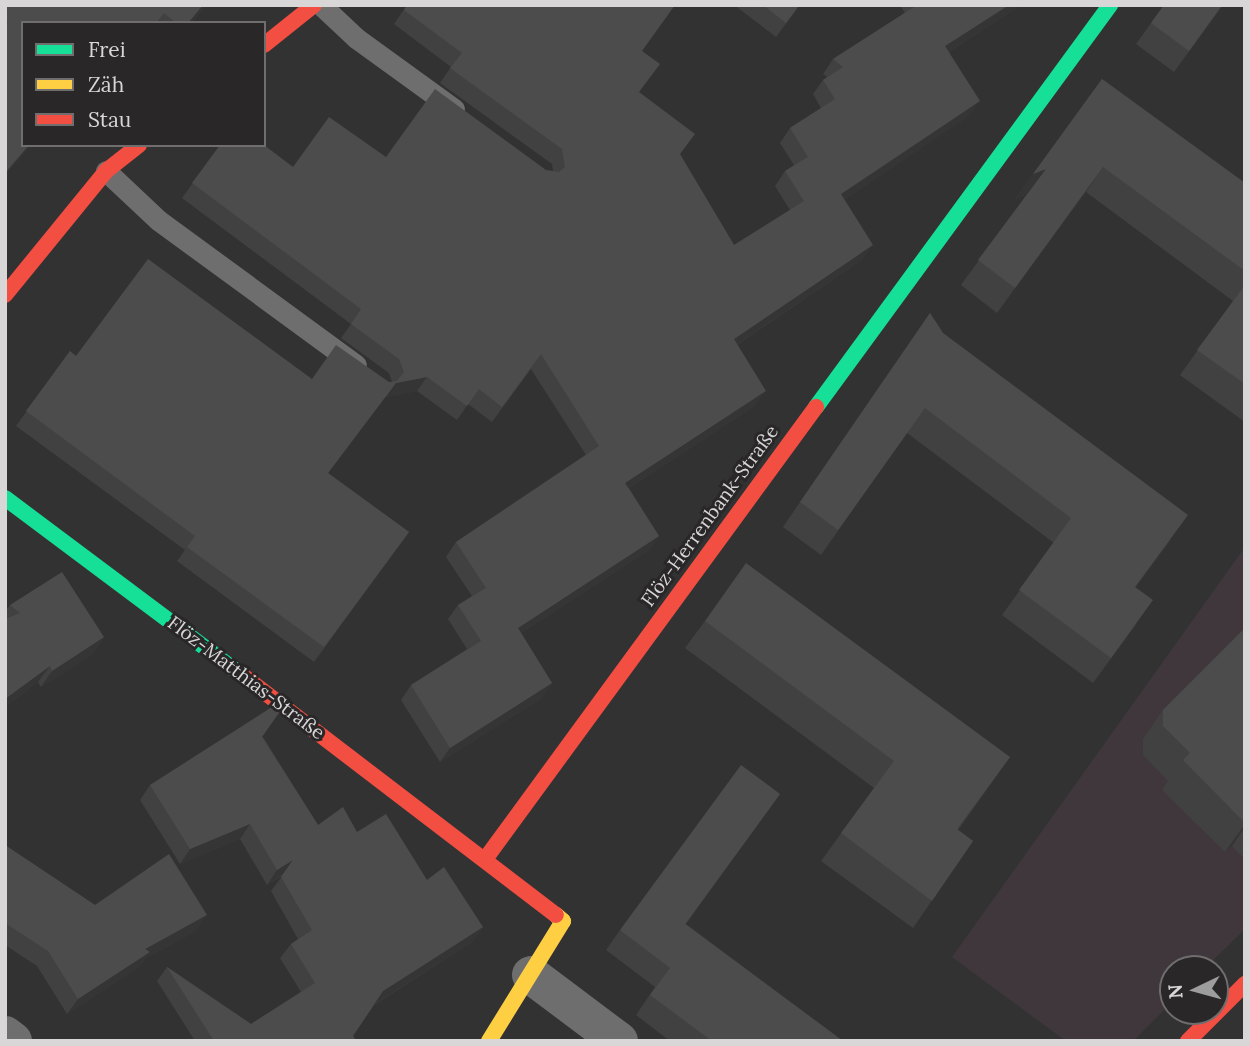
<!DOCTYPE html>
<html>
<head>
<meta charset="utf-8">
<style>
	body { margin:0 }
	#map { position:relative; width:1250px; height:1046px; overflow:hidden; background:#333233; font-family:Lora,serif }
	div>[style] { position:absolute }
	[style*='--x'] { left:calc(var(--x)*1px); top:calc(var(--y)*1px); width:calc(var(--w)*1px); rotate:calc(var(--a)*1deg) }
	.built>* { inset:0; background:#3f373c }
	.lane>* { height:21px; margin:-10.5px; padding:0 10.5px; transform-origin:10.5px; border-radius:10.5px; background:#6e6e6e }
	.street>* { height:38px; margin:-19px; padding:0 19px; transform-origin:19px; border-radius:19px; background:#6e6e6e }
	.fast>* { height:16px; margin:-8px; padding:0 8px; transform-origin:8px; border-radius:8px; background:#16e098 }
	.slow>* { height:16px; margin:-8px; padding:0 8px; transform-origin:8px; border-radius:8px; background:#ffcf43 }
	.jam>* { height:16px; margin:-8px; padding:0 8px; transform-origin:8px; border-radius:8px; background:#f24e42 }
	.wall>* { inset:0; background:#424142 }
	.shaded-wall>* { inset:0; background:#363536 }
	.building>* { inset:0; background:#4d4c4d }
	span { translate:-50% -50%; white-space:nowrap; text-align:center; line-height:1.15; -webkit-text-stroke:6px #2a2729; paint-order:stroke }
	.street-label { font-size:19px; color:#d8d6d7 }
	.frame { position:absolute; inset:0; border:7px solid #d8d6d7; pointer-events:none }
	.legend { position:absolute; left:21px; top:21px; width:245px; height:126px; box-sizing:border-box; background:#2a2729; border:2px solid #706d6f; margin:0; padding:9px 12px; list-style:none; font-size:21px; color:#d8d6d7 }
	.legend li { display:flex; align-items:center; gap:14px; height:35px }
	.legend b { width:35px; border:2px solid #706d6f }
	.north { position:absolute; left:1159px; top:955px; width:70px; height:70px; box-sizing:border-box; background:#2a2729; border:2px solid #706d6f; border-radius:50%; rotate:265deg; font-size:19px; font-weight:700; line-height:28px; text-align:center; color:#d8d6d7 }
	.north::after { content:''; display:block; margin:auto; width:24px; height:32px; background:#9e9d9e; clip-path:polygon(50% 0,100% 100%,50% 72%,0 100%) }
</style>
</head>
<body>
<div id="map">
	<div class="built">
		<div style="clip-path:polygon(1245px 547px,1245px 929px,1204px 969px,1173px 969px,1173px 1001px,1133px 1041px,1066px 1041px,952px 957px)"></div>
	</div>
	<div class="lane">
		<div style="--x:321;--y:5;--w:48;--a:43.3"></div>
		<div style="--x:356;--y:38;--w:121;--a:35.9"></div>
		<div style="--x:106;--y:171;--w:71;--a:43.3"></div>
		<div style="--x:158;--y:220;--w:245;--a:36.2"></div>
	</div>
	<div class="street">
		<div style="--x:531;--y:975;--w:110;--a:36.9"></div>
		<div style="--x:5;--y:1035;--w:10;--a:37"></div>
	</div>
	<div class="fast">
		<div style="--x:816;--y:407;--w:498;--a:-53.8"></div>
		<div style="--x:5;--y:498;--w:296;--a:36.8"></div>
	</div>
	<div class="slow">
		<div style="--x:489;--y:1041;--w:141;--a:-58.3"></div>
		<div style="--x:563;--y:921;--w:9;--a:-139"></div>
	</div>
	<div class="jam">
		<div style="--x:264;--y:45;--w:64;--a:-38.7"></div>
		<div style="--x:5;--y:295;--w:160;--a:-50.8"></div>
		<div style="--x:106;--y:171;--w:42;--a:-38.2"></div>
		<div style="--x:242;--y:675;--w:395;--a:37.4"></div>
		<div style="--x:486;--y:858;--w:559;--a:-53.81"></div>
		<div style="--x:1188;--y:1041;--w:81;--a:-45"></div>
	</div>
	<div class="wall">
		<div style="clip-path:polygon(5px 5px,206px 5px,191px 23px,23px 23px,23px 145px,31px 145px,5px 175px)"></div>
		<div style="clip-path:polygon(407px 5px,643px 51px,639px 92px,680px 155px,734px 245px,790px 210px,775px 186px,785px 171px,794px 165px,780px 143px,790px 128px,821px 108px,813px 94px,823px 80px,827px 77px,823px 74px,833px 59px,905px 13px,900px 5px,1021px 5px,949px 52px,970px 115px,844px 200px,863px 259px,737px 345px,756px 405px,629px 488px,659px 536px,649px 550px,521px 633px,552px 683px,542px 698px,440px 762px,401px 700px,411px 685px,467px 649px,448px 619px,458px 605px,472px 596px,446px 557px,456px 542px,586px 455px,531px 369px,492px 422px,468px 404px,457px 420px,417px 391px,385px 397px,328px 473px,409px 532px,314px 662px,177px 561px,185px 550px,16px 426px,70px 351px,76px 356px,312px 379px,392px 382px,389px 373px,341px 338px,351px 324px,182px 198px,220px 145px,293px 167px,386px 157px,553px 171px,552px 164px,440px 83px,451px 67px,394px 24px)"></div>
		<div style="clip-path:polygon(734px 5px,800px 5px,776px 37px)"></div>
		<div style="clip-path:polygon(1164px 5px,1223px 5px,1174px 72px,1136px 44px)"></div>
		<div style="clip-path:polygon(1102px 79px,1245px 183px,1245px 422px,1180px 375px,1233px 301px,1086px 192px,997px 313px,961px 285px,1027px 194px,1015px 199px)"></div>
		<div style="clip-path:polygon(930px 313px,943px 333px,1171px 540px,1136px 587px,1136px 625px,1093px 683px,1002px 615px,1054px 543px,907px 433px,821px 555px,783px 527px)"></div>
		<div style="clip-path:polygon(10px 605px,104px 637px,93px 654px,41px 687px,38px 682px,5px 707px,5px 612px)"></div>
		<div style="clip-path:polygon(705px 621px,1010px 757px,958px 830px,973px 841px,913px 928px,821px 861px,874px 788px,685px 648px)"></div>
		<div style="clip-path:polygon(1245px 628px,1245px 859px,1232px 846px,1225px 852px,1162px 790px,1168px 781px,1143px 755px,1143px 739px,1163px 710px)"></div>
		<div style="clip-path:polygon(263px 737px,318px 825px,357px 832px,427px 880px,483px 927px,472px 942px,374px 1005px,353px 1036px,356px 1041px,195px 1041px,157px 981px,167px 967px,251px 1024px,301px 992px,280px 958px,291px 944px,298px 939px,271px 891px,283px 875px,267px 885px,240px 839px,180px 864px,140px 800px,150px 785px)"></div>
		<div style="clip-path:polygon(780px 794px,686px 924px,843px 1041px,670px 1041px,636px 1015px,655px 987px,606px 950px,620px 930px)"></div>
		<div style="clip-path:polygon(5px 845px,95px 905px,196px 931px,146px 958px,139px 967px,67px 1014px,37px 966px,5px 945px)"></div>
	</div>
	<div class="shaded-wall">
		<div style="clip-path:polygon(203px 5px,206px 5px,191px 23px,188px 23px)"></div>
		<div style="clip-path:polygon(1009px 5px,1021px 5px,935px 61px,945px 46px)"></div>
		<div style="clip-path:polygon(980px 101px,970px 115px,831px 209px,841px 194px)"></div>
		<div style="clip-path:polygon(29px 145px,31px 145px,5px 175px,5px 173px)"></div>
		<div style="clip-path:polygon(1103px 167px,1086px 192px,997px 313px,1015px 288px)"></div>
		<div style="clip-path:polygon(1046px 169px,1028px 194px,1015px 199px,1033px 174px)"></div>
		<div style="clip-path:polygon(873px 245px,863px 259px,723px 354px,734px 339px)"></div>
		<div style="clip-path:polygon(427px 377px,417px 391px,385px 397px,318px 487px,396px 383px)"></div>
		<div style="clip-path:polygon(766px 391px,756px 405px,615px 497px,625px 483px)"></div>
		<div style="clip-path:polygon(1188px 515px,1171px 540px,1118px 612px,1135px 587px)"></div>
		<div style="clip-path:polygon(659px 536px,649px 550px,507px 642px,518px 628px)"></div>
		<div style="clip-path:polygon(1153px 600px,1136px 625px,1093px 683px,1111px 658px)"></div>
		<div style="clip-path:polygon(104px 637px,93px 654px,41px 687px,52px 671px)"></div>
		<div style="clip-path:polygon(50px 666px,38px 682px,5px 707px,5px 699px)"></div>
		<div style="clip-path:polygon(552px 683px,542px 698px,440px 762px,450px 748px)"></div>
		<div style="clip-path:polygon(250px 824px,240px 839px,180px 864px,190px 849px)"></div>
		<div style="clip-path:polygon(1245px 824px,1245px 827px,1232px 846px,1225px 852px)"></div>
		<div style="clip-path:polygon(293px 860px,283px 874px,267px 885px,277px 870px)"></div>
		<div style="clip-path:polygon(207px 915px,196px 931px,146px 958px,139px 967px,67px 1014px,78px 999px,145px 949px)"></div>
		<div style="clip-path:polygon(483px 927px,472px 942px,373px 1005px,383px 991px)"></div>
	</div>
	<div class="building">
		<div style="clip-path:polygon(5px 5px,203px 5px,188px 23px,176px 23px,164px 13px,156px 23px,23px 23px,23px 145px,29px 145px,5px 173px,5px 26px,8px 23px,5px 20px)"></div>
		<div style="clip-path:polygon(407px 5px,675px 5px,642px 51px,660px 64px,639px 92px,695px 134px,680px 154px,734px 245px,804px 201px,785px 171px,808px 157px,790px 128px,835px 99px,823px 80px,843px 67px,833px 59px,917px 5px,1009px 5px,945px 46px,980px 101px,841px 194px,873px 245px,734px 339px,766px 391px,625px 483px,659px 536px,518px 628px,552px 683px,450px 748px,411px 685px,481px 641px,458px 605px,486px 588px,456px 542px,599px 446px,541px 354px,502px 407px,479px 389px,467px 406px,427px 377px,396px 383px,328px 473px,409px 532px,324px 647px,187px 547px,195px 536px,26px 411px,70px 351px,76px 356px,148px 259px,312px 379px,336px 345px,389px 382px,397px 381px,404px 372px,399px 359px,351px 324px,361px 309px,192px 183px,220px 145px,264px 145px,293px 167px,329px 117px,386px 157px,435px 89px,546px 170px,559px 172px,565px 167px,562px 149px,450px 68px,462px 53px,404px 10px)"></div>
		<div style="clip-path:polygon(763px 5px,799px 5px,786px 23px)"></div>
		<div style="clip-path:polygon(1164px 5px,1222px 5px,1189px 51px,1151px 23px)"></div>
		<div style="clip-path:polygon(1102px 79px,1245px 183px,1245px 271px,1103px 167px,1015px 288px,978px 260px,1046px 169px,1033px 174px)"></div>
		<div style="clip-path:polygon(1245px 285px,1245px 384px,1197px 350px)"></div>
		<div style="clip-path:polygon(930px 313px,943px 333px,1188px 515px,1135px 587px,1153px 600px,1111px 658px,1019px 590px,1071px 518px,925px 408px,838px 530px,800px 502px)"></div>
		<div style="clip-path:polygon(746px 563px,1010px 757px,957px 829px,973px 841px,932px 901px,841px 833px,894px 761px,705px 621px)"></div>
		<div style="clip-path:polygon(62px 572px,104px 637px,52px 671px,50px 666px,5px 699px,5px 619px,20px 613px,10px 605px)"></div>
		<div style="clip-path:polygon(1245px 628px,1245px 823px,1183px 760px,1190px 753px,1163px 726px,1163px 710px)"></div>
		<div style="clip-path:polygon(275px 705px,281px 710px,262px 737px,318px 825px,343px 807px,357px 832px,386px 814px,427px 880px,444px 867px,483px 927px,383px 991px,353px 1036px,356px 1041px,214px 1041px,167px 967px,251px 1024px,315px 983px,291px 944px,312px 930px,281px 877px,293px 860px,277px 870px,250px 824px,190px 849px,150px 785px)"></div>
		<div style="clip-path:polygon(741px 765px,780px 794px,685px 924px,843px 1041px,712px 1041px,650px 995px,670px 968px,620px 930px)"></div>
		<div style="clip-path:polygon(5px 845px,95px 905px,169px 854px,207px 915px,145px 949px,150px 952px,78px 999px,48px 951px,5px 923px)"></div>
	</div>
	<div class="street-label">
		<span style="left:710px;top:516px;rotate:-54deg">Flöz-Herrenbank-Straße</span>
		<span style="left:246px;top:678px;rotate:37deg">Flöz-Matthias-Straße</span>
	</div>
	<div class="frame"></div>
	<ul class="legend">
	<li><b style="height:9px;background:#16e098"></b>Frei</li>
	<li><b style="height:9px;background:#ffcf43"></b>Zäh</li>
	<li><b style="height:9px;background:#f24e42"></b>Stau</li>
	</ul>
	<div class="north">N</div>
</div>
</body>
</html>
